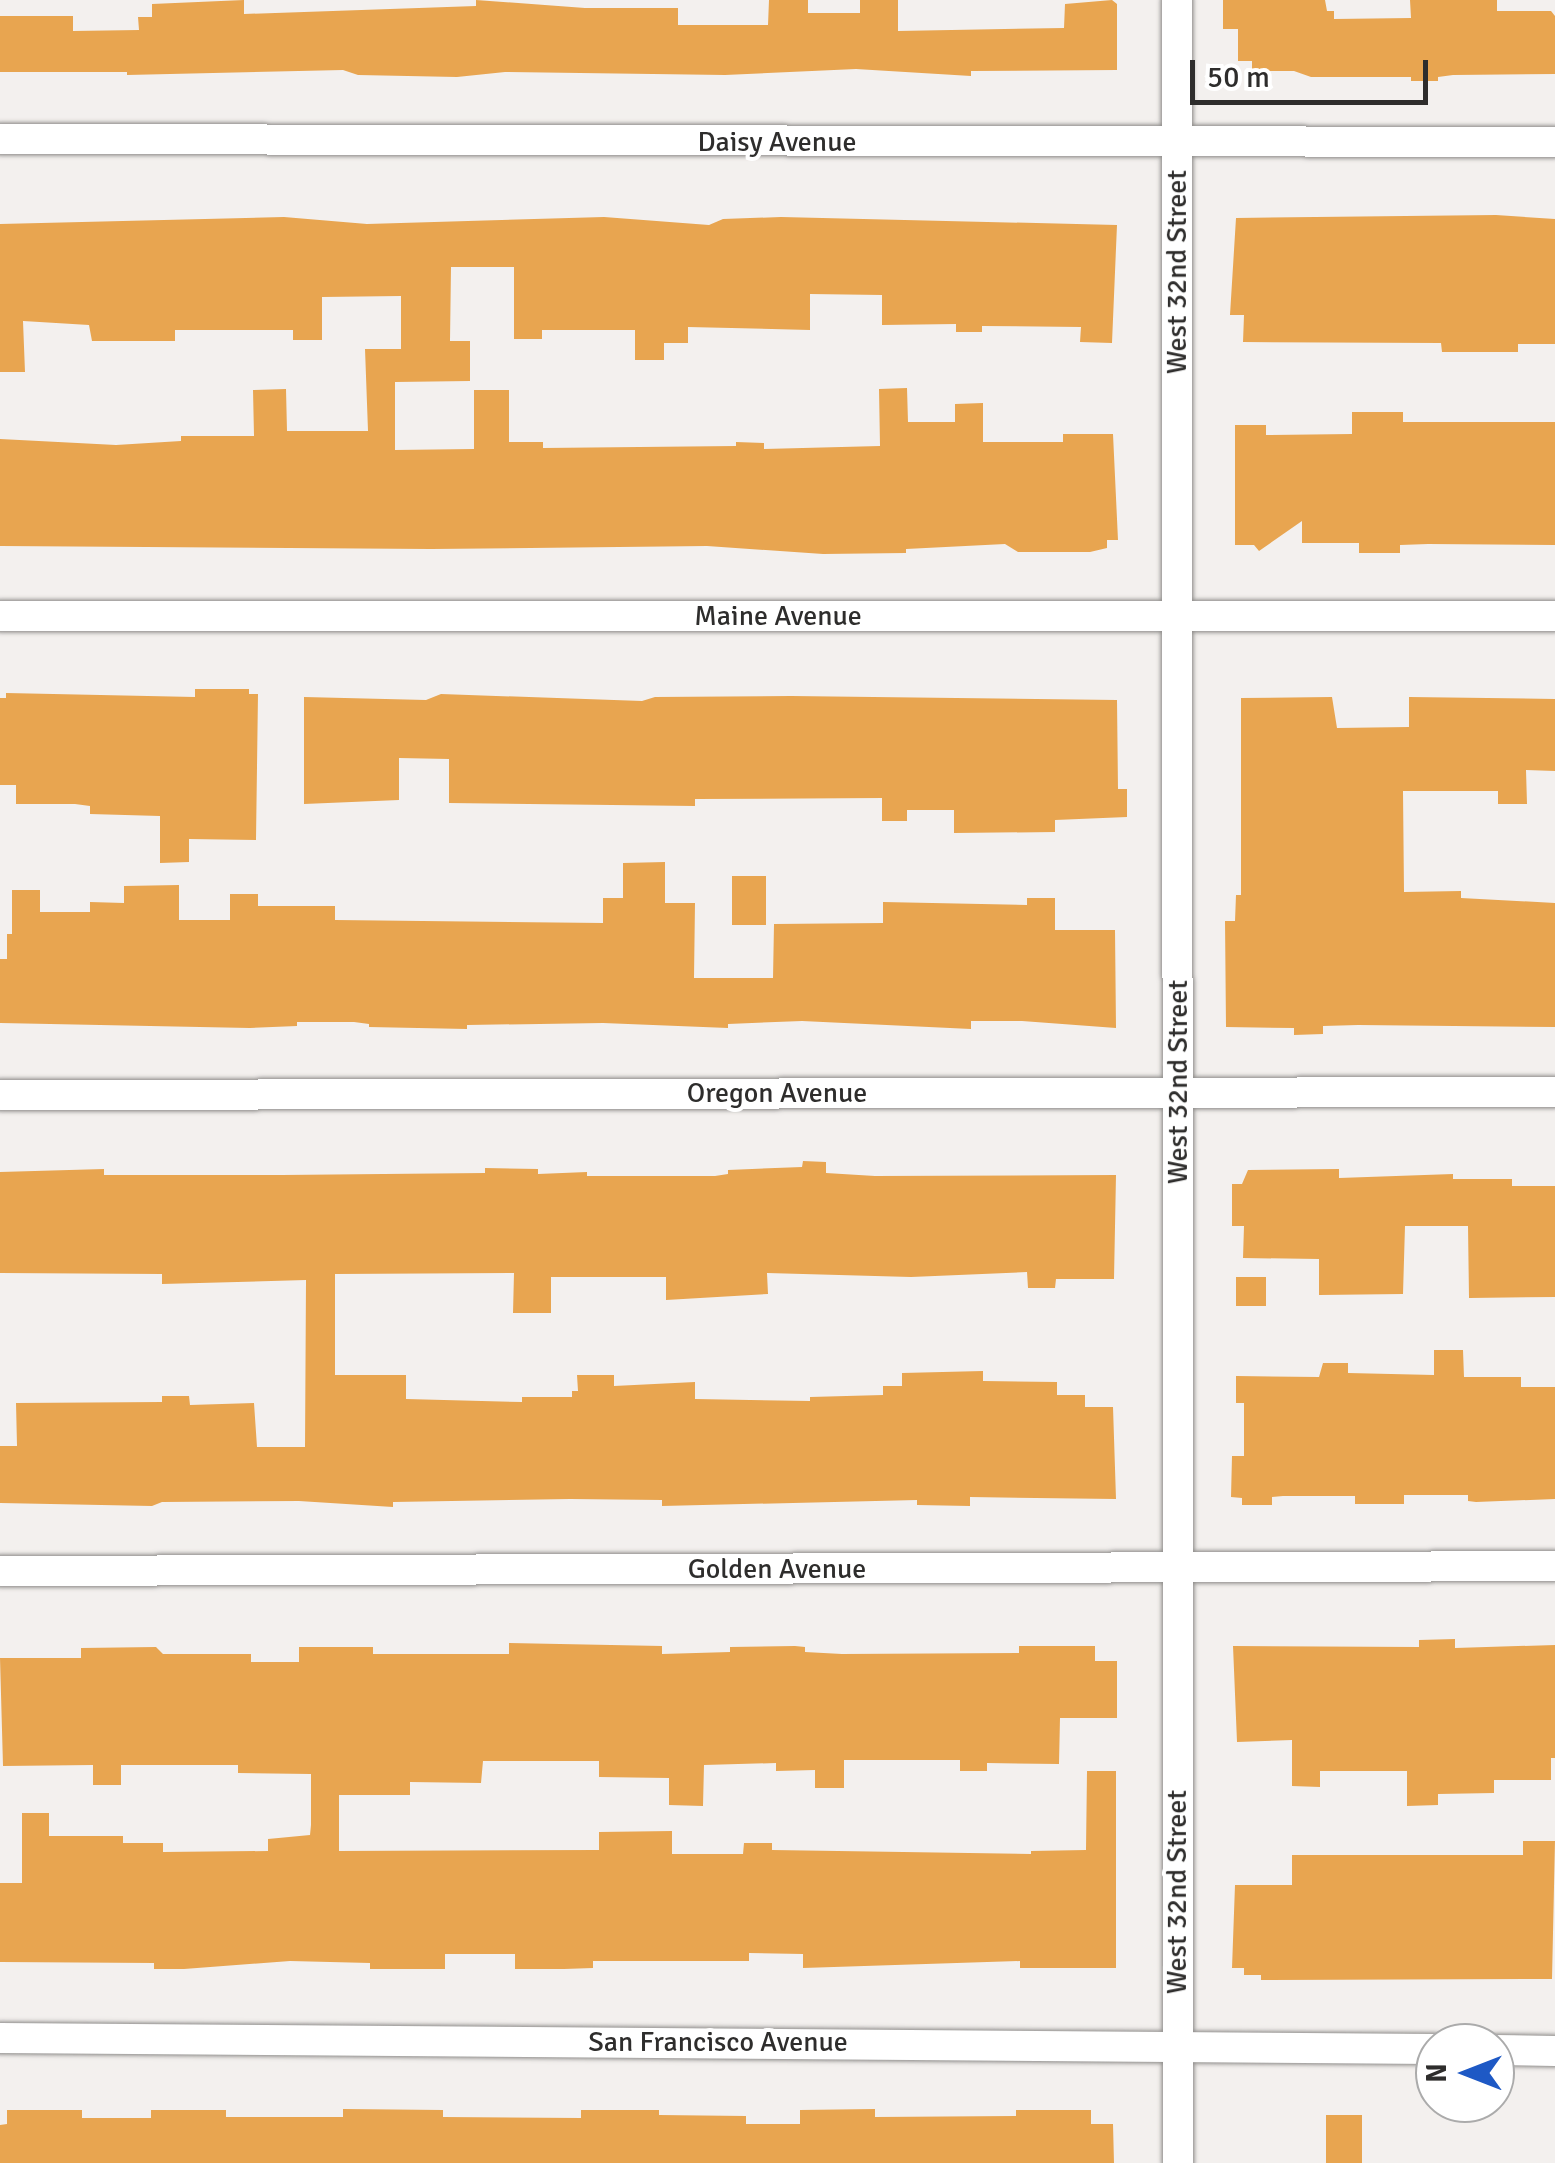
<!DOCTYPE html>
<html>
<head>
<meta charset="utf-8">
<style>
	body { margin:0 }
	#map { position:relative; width:1555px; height:2163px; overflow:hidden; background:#f3f0ee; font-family:Signika,sans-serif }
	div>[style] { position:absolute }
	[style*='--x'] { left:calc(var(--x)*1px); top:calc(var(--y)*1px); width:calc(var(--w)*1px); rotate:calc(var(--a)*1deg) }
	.building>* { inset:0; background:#e8a550; transform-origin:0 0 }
	.roads { filter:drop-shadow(0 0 2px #908e8c) drop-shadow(0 0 2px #908e8c) }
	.minor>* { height:30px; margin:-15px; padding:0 15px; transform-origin:15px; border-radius:15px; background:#fff }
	span { translate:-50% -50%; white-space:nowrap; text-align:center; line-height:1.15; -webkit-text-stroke:8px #fff; paint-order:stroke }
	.street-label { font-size:28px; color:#2e2d2c }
	.north { position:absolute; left:1415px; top:2023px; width:100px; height:100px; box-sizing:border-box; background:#fff; border:2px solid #ababab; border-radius:50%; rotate:270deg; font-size:28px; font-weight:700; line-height:40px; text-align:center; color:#2e2d2c }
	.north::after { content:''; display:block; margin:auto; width:35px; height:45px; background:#1e59c5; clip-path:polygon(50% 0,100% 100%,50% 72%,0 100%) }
	.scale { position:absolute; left:1190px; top:60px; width:238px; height:45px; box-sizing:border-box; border:5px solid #2e2d2c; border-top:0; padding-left:12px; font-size:30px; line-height:35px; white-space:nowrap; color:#2e2d2c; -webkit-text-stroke:8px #fff; paint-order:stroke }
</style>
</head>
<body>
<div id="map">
	<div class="building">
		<div style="clip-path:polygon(244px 0,244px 14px,476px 6px,476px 0,585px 8px,678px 8px,678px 25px,768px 25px,769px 0,808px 0,808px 13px,860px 13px,860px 0,898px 0,898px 31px,1064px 28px,1065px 4px,1112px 0,1117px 4px,1117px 70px,971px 71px,971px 76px,856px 69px,725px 75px,505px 72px,457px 77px,358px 75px,343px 70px,127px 75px,127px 72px,0 72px,0 16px,73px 16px,73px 31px,139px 30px,138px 17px,152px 17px,152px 4px)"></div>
		<div style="clip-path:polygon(1223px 0,1325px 0,1327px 11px,1334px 11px,1334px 19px,1411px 18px,1410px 0,1497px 0,1497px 11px,1551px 11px,1555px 16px,1555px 74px,1453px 75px,1438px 77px,1438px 81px,1411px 81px,1411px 77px,1311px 77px,1294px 71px,1252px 71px,1252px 61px,1238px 61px,1238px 29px,1223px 29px)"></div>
		<div style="clip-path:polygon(1496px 215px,1555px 219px,1555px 344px,1518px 344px,1518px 352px,1442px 352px,1441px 343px,1243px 342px,1244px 315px,1230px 315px,1236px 218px)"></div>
		<div style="clip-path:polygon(284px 217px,367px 224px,604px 217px,709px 225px,723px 219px,781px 217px,1117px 225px,1112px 343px,1080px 342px,1081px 327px,982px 326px,982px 332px,956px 332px,956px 324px,882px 325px,882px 295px,810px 294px,810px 330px,688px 327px,688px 343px,664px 343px,664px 360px,635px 360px,635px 330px,542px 330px,542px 339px,514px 339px,514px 267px,451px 267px,450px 341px,470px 341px,470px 381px,395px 382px,395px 450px,474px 449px,474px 390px,509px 390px,509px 442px,543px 442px,543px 448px,736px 446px,736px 442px,764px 443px,764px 449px,880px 446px,879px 389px,907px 388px,908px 422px,955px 422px,955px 404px,983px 403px,983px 442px,1063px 442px,1063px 434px,1113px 434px,1118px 540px,1107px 540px,1107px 548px,1090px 552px,1018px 552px,1005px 544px,906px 549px,906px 553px,823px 554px,707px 546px,431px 549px,0 546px,0 439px,116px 445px,181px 441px,181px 436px,254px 436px,253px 390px,286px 389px,287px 431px,368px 431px,365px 349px,401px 349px,401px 296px,322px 297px,322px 340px,293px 340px,293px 330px,175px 330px,175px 341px,92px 341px,89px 325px,23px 321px,25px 372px,0 372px,0 224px)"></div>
		<div style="clip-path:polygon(1352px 412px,1403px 412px,1403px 422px,1555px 422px,1555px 545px,1428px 544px,1400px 545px,1400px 553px,1359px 553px,1359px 543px,1302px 543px,1302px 521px,1259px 551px,1254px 545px,1235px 545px,1235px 425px,1266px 425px,1266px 435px,1352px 434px)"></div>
		<div style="clip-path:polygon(195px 689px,249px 689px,249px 694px,258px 694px,256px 840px,189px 839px,189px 862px,160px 863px,160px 816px,90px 814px,90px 806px,75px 804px,16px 804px,16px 785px,0 785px,0 698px,6px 698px,6px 693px,195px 697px)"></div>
		<div style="clip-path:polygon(441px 694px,642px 701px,655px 697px,791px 696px,1117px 700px,1118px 789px,1127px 789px,1127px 817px,1055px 820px,1055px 832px,954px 833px,954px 810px,907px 810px,907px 821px,882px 821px,882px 798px,695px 799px,695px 806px,449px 803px,449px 759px,399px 758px,399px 800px,304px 804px,304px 697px,426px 700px)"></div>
		<div style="clip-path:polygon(1332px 697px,1337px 728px,1409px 727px,1409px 697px,1555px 699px,1555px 771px,1526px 770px,1527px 804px,1498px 804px,1498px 791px,1403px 791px,1404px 892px,1461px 891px,1461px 898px,1555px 903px,1555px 1027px,1358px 1025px,1323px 1026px,1323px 1034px,1294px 1035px,1294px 1028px,1226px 1027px,1225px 921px,1235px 921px,1236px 895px,1241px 895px,1241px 698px)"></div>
		<div style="clip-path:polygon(665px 862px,665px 903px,695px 903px,694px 978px,773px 978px,774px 924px,883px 923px,883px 902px,1027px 905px,1027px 898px,1055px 898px,1055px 930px,1115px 930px,1116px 1028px,1022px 1021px,971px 1021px,971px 1029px,802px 1021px,728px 1024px,728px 1028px,603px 1023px,467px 1025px,467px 1029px,369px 1027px,369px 1024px,354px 1022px,297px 1022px,297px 1026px,250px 1028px,0 1023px,0 959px,7px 959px,7px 934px,12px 934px,12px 890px,40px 890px,40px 912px,90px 912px,90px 902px,124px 903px,124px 886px,179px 885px,179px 920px,230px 920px,230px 894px,258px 894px,258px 906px,335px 906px,335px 920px,603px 923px,603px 898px,623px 898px,623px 863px)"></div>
		<div style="left:732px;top:876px;width:34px;height:49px"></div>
		<div style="clip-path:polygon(803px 1161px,826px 1162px,826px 1173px,875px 1176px,1116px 1175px,1114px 1279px,1056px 1279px,1055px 1288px,1028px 1288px,1027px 1272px,911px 1277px,767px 1273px,768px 1294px,666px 1300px,666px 1277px,551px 1277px,551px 1313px,513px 1313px,514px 1273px,335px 1274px,335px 1375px,406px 1375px,406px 1399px,522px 1402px,522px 1397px,572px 1397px,572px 1391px,578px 1391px,577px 1375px,614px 1375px,614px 1386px,695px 1382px,695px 1399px,810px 1401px,810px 1397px,883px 1395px,883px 1386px,902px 1386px,902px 1373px,983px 1371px,983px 1381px,1057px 1382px,1057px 1395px,1085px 1395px,1085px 1407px,1113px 1407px,1116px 1499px,970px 1497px,970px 1506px,917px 1505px,917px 1500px,662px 1506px,662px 1500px,570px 1499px,393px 1502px,393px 1507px,299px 1501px,162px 1502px,152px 1506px,0 1503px,0 1446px,17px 1446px,16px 1403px,162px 1402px,162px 1396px,189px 1396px,190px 1405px,254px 1403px,257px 1447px,305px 1447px,306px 1280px,162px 1284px,162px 1274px,0 1273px,0 1172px,104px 1169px,104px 1175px,282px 1175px,485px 1173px,485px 1168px,538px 1169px,538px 1174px,587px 1172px,587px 1176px,715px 1176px,728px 1174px,728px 1170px,802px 1167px)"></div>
		<div style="clip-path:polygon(1339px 1169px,1339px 1178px,1453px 1174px,1453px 1179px,1512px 1179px,1512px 1186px,1555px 1186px,1555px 1297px,1469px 1298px,1468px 1226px,1405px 1226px,1403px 1294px,1319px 1295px,1319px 1259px,1243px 1258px,1244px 1226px,1232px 1226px,1232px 1184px,1242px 1184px,1248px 1170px)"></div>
		<div style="left:1266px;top:1277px;width:29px;height:30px;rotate:90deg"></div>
		<div style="clip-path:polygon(1434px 1350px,1463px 1350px,1464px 1377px,1521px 1377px,1521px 1387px,1555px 1387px,1555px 1499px,1476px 1502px,1468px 1501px,1468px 1495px,1404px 1495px,1404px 1504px,1355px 1504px,1355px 1496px,1283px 1496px,1272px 1497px,1272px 1505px,1242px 1505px,1242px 1498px,1231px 1497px,1232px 1456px,1244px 1456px,1244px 1403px,1236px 1403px,1236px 1376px,1319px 1377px,1323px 1363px,1348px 1363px,1348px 1373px,1434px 1375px)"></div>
		<div style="clip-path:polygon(1455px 1639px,1455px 1648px,1555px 1645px,1555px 1758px,1551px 1758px,1551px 1780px,1494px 1780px,1494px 1793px,1438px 1794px,1438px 1805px,1407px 1806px,1407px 1771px,1320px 1771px,1320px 1787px,1292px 1786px,1292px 1740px,1237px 1742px,1233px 1646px,1419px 1647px,1419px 1640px)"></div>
		<div style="clip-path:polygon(509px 1643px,662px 1646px,662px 1654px,730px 1652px,730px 1647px,795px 1646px,805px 1647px,805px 1652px,842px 1654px,1019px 1653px,1019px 1646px,1095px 1646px,1095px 1661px,1117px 1661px,1117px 1718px,1060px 1718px,1059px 1764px,987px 1763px,987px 1771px,960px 1771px,960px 1760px,844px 1760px,844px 1788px,815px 1788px,815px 1770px,776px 1771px,776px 1763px,704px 1765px,703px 1806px,669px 1805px,669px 1778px,599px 1777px,599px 1761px,483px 1761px,481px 1783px,410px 1782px,410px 1795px,339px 1795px,339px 1851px,599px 1850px,599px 1832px,672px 1831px,672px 1854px,743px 1854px,744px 1843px,772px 1843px,772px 1850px,1031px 1854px,1031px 1851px,1086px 1850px,1087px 1771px,1116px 1771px,1116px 1968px,1020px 1968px,1020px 1961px,803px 1968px,803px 1954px,749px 1953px,749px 1961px,593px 1961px,593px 1968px,564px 1969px,515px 1969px,515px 1954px,445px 1954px,445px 1969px,370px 1969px,370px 1963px,290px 1961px,184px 1969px,154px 1969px,154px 1963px,0 1962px,0 1883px,22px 1883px,22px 1813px,49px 1813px,49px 1836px,123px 1836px,123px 1843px,163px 1843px,163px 1852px,268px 1851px,268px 1839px,310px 1835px,311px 1825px,311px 1774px,238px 1773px,238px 1765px,121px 1765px,121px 1785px,93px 1785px,93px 1765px,3px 1766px,0 1658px,81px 1658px,81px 1648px,156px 1647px,163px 1654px,251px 1654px,251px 1662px,299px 1662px,299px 1647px,373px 1647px,373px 1654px,509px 1654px)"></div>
		<div style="clip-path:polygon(1523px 1841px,1555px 1841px,1552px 1979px,1261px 1980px,1261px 1975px,1244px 1975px,1244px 1968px,1232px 1968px,1235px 1885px,1292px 1885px,1292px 1855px,1523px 1855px)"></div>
		<div style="clip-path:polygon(343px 2109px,443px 2110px,443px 2117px,581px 2118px,581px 2110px,659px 2110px,659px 2115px,746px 2116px,746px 2124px,800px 2124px,800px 2110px,875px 2109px,875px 2117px,1016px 2116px,1016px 2110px,1091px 2110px,1091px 2124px,1113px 2124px,1114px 2163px,0 2163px,0 2125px,7px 2124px,7px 2110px,82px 2110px,82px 2118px,151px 2118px,151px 2110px,226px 2110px,226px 2117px,343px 2117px)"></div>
		<div style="left:1326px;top:2115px;width:36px;height:48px"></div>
	</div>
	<div class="roads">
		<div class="minor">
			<div style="--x:1177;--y:0;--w:2163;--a:89.97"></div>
			<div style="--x:0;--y:139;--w:1555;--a:0.11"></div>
			<div style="--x:0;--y:616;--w:1555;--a:0"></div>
			<div style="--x:0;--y:1095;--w:1555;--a:-0.11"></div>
			<div style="--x:0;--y:1571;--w:1555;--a:-0.18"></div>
			<div style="--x:0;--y:2038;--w:1435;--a:0.44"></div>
			<div style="--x:1495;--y:2050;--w:60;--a:1"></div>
		</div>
	</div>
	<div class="street-label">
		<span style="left:777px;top:142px">Daisy Avenue</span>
		<span style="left:1177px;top:272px;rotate:-90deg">West 32nd Street</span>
		<span style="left:778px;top:616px">Maine Avenue</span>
		<span style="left:1178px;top:1082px;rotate:-90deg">West 32nd Street</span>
		<span style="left:777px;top:1093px">Oregon Avenue</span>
		<span style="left:777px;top:1569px">Golden Avenue</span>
		<span style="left:1177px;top:1892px;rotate:-90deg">West 32nd Street</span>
		<span style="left:718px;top:2042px">San Francisco Avenue</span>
	</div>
	<div class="north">N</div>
	<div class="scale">50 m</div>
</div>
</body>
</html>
